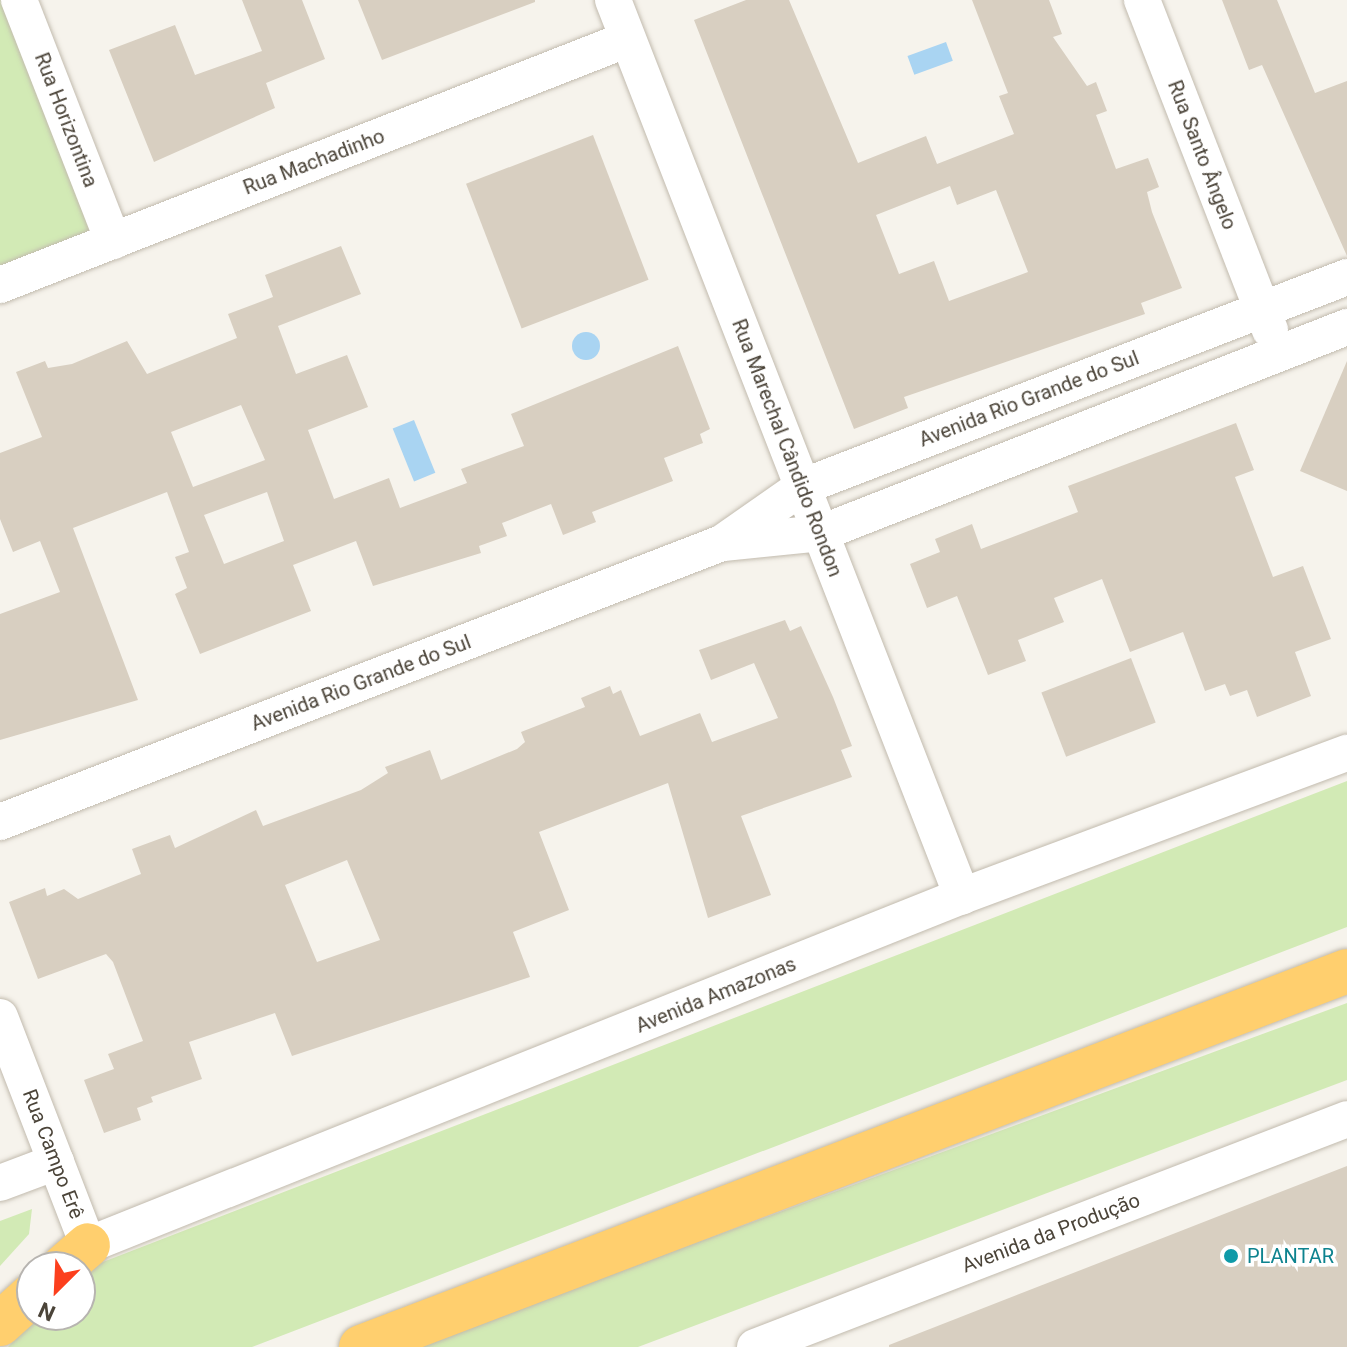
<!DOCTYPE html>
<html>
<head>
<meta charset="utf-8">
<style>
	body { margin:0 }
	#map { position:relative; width:1347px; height:1347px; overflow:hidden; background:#f6f3ec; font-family:Roboto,sans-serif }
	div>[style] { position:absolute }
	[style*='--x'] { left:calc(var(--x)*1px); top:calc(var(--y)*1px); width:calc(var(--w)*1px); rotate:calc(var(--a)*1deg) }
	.green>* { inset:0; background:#d2eab5 }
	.water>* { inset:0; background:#a9d4f2; transform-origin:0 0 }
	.round { border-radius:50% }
	.building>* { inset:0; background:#d8cfc1; transform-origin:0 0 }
	.roads { filter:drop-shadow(0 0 2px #c2bbae) drop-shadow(0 0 2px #c2bbae) }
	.minor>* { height:36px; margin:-18px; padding:0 18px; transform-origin:18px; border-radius:18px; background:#fff }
	.highway>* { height:44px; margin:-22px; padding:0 22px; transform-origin:22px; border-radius:22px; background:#ffcf6e }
	.dots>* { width:22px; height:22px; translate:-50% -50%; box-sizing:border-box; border:4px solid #fff; border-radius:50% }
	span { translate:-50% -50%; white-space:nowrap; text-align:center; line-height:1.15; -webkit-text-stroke:7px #fff; paint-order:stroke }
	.street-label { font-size:20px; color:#4b4439 }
	.culture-label { font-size:20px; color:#0d838f }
	.left { translate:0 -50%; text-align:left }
	.north { position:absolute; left:16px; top:1251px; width:80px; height:80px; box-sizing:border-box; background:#fff; border:2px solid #b7b4b0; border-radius:50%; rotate:204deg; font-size:22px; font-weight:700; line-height:32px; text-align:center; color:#4b4439 }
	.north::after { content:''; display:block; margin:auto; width:28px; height:36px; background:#fc3f1d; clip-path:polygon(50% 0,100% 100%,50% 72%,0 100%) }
</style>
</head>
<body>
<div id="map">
	<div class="green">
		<div style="clip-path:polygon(0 0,10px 0,101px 236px,0 275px)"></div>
		<div style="clip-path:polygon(1347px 781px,1347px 927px,252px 1347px,8px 1347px,38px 1315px,80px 1315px,80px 1277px,90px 1267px)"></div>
		<div style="clip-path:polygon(1347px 1003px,1347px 1080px,638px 1347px,413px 1347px)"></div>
		<div style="clip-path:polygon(32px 1209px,29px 1234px,0 1266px,0 1221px)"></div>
	</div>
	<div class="water">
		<div style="left:946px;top:42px;width:20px;height:41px;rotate:70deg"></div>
		<div class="round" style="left:572px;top:332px;width:28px;height:28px"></div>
		<div style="left:414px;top:420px;width:57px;height:23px;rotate:68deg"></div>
	</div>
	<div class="building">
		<div style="clip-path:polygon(242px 0,302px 0,325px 59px,266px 83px,275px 108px,154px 162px,109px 50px,175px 25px,195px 75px,262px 51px)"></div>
		<div style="clip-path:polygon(358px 0,535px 0,535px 2px,382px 60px)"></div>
		<div style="clip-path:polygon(evenodd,746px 0,789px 0,858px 163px,926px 136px,937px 164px,1014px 134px,999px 96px,1008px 93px,972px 0,1049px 0,1062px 34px,1053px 37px,1087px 86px,1096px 82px,1107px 111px,1096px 115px,1116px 169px,1148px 158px,1159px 187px,1147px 192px,1152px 212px,1182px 288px,1141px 303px,1145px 314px,904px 397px,908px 408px,854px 429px,694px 20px,746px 0,950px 186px,957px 205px,996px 190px,1028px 272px,949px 301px,934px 261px,899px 274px,876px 215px,950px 186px)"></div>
		<div style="clip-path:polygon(1222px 0,1277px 0,1315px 93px,1347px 81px,1347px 256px,1262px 65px,1249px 70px)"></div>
		<div style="left:593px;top:135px;width:155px;height:136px;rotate:69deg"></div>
		<div style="clip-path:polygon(evenodd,341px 246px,361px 294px,278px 326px,296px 374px,347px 355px,368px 407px,308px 430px,334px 499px,389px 478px,400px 508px,467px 483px,461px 469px,524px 446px,511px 414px,678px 346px,710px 429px,700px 434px,703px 443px,664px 458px,673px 481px,592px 512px,596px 522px,563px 535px,551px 504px,502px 523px,507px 536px,479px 546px,481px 553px,373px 586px,356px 541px,293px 565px,311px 611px,200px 654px,175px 594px,187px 588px,175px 557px,189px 552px,167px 492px,73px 528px,138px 700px,0 740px,0 614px,60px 592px,40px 541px,13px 552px,0 519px,0 453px,42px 437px,16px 372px,45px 361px,48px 368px,72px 364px,127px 341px,147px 374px,237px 338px,228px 314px,273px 297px,265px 275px,341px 246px,241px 405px,265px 460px,193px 487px,171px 432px,241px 405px,341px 246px,267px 492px,284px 541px,224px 564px,204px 515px,267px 492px)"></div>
		<div style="clip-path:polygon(1347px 361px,1347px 491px,1300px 471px)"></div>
		<div style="clip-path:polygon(1236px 423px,1254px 470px,1235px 477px,1273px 577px,1303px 566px,1331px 639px,1295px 652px,1311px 696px,1257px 717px,1247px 690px,1230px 696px,1225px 684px,1205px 691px,1183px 632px,1130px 652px,1102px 579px,1054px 598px,1064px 622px,1018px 640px,1026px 661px,988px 675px,957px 596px,927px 608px,910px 564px,940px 552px,935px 539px,972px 524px,981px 549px,1078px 512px,1068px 486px)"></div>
		<div style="clip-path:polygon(evenodd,785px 620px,790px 631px,801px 626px,833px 697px,852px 746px,841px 750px,852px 777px,741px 816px,771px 895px,708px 918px,668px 783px,539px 832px,569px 910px,513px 932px,530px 977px,292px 1056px,275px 1013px,189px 1042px,202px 1079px,151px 1097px,153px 1102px,137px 1108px,141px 1120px,104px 1133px,84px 1080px,114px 1069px,108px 1054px,143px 1041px,113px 962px,106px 954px,38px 979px,9px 902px,45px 888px,47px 896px,64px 889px,78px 899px,141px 874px,132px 849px,170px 835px,175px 848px,256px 810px,263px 826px,361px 790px,388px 773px,385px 767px,430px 750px,441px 780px,517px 749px,525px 742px,521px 732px,585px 707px,581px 698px,610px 686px,613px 694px,621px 690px,640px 736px,700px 713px,712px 742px,778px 718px,754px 663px,711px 680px,699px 650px,785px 620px,347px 860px,380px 940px,317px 962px,285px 885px,347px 860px)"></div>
		<div style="left:1131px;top:658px;width:69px;height:96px;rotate:69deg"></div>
		<div style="clip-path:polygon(1347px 1166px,1347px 1347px,889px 1347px,889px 1345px)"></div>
	</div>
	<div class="roads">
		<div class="minor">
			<div style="--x:19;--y:0;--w:259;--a:68.7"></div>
			<div style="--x:613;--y:0;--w:962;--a:68.72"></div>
			<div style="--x:1142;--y:0;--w:354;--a:68.8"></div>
			<div style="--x:0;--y:285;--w:674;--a:-21.39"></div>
			<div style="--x:723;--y:543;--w:99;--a:-5.8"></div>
			<div style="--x:821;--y:533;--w:565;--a:-21.39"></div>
			<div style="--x:0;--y:822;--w:774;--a:-21.13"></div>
			<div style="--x:722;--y:543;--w:98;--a:-35"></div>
			<div style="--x:802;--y:487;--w:584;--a:-21.07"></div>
			<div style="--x:0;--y:1017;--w:244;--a:68.9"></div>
			<div style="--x:88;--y:1245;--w:941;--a:-21.77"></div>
			<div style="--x:962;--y:896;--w:411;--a:-20.4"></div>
			<div style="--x:0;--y:1183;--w:60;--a:-20.6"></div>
			<div style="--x:755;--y:1347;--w:634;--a:-21.06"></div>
		</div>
		<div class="highway">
			<div style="--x:63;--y:1267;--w:33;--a:-41"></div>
			<div style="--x:0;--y:1324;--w:43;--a:-42.2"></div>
			<div style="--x:361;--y:1347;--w:1055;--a:-20.87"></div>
		</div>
	</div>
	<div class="dots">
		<div style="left:1231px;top:1256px;background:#0f9aa8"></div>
	</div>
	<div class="street-label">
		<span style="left:66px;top:120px;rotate:69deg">Rua Horizontina</span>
		<span style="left:1202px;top:155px;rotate:69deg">Rua Santo Ângelo</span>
		<span style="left:314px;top:162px;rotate:-21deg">Rua Machadinho</span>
		<span style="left:1029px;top:399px;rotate:-21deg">Avenida Rio Grande do Sul</span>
		<span style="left:787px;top:448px;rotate:69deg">Rua Marechal Cândido Rondon</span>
		<span style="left:361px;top:683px;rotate:-21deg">Avenida Rio Grande do Sul</span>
		<span style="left:716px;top:995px;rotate:-22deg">Avenida Amazonas</span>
		<span style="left:53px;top:1154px;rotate:69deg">Rua Campo Erê</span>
		<span style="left:1051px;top:1233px;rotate:-21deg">Avenida da Produção</span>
	</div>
	<div class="culture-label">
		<span class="left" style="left:1247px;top:1256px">PLANTAR</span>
	</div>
	<div class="north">N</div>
</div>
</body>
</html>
